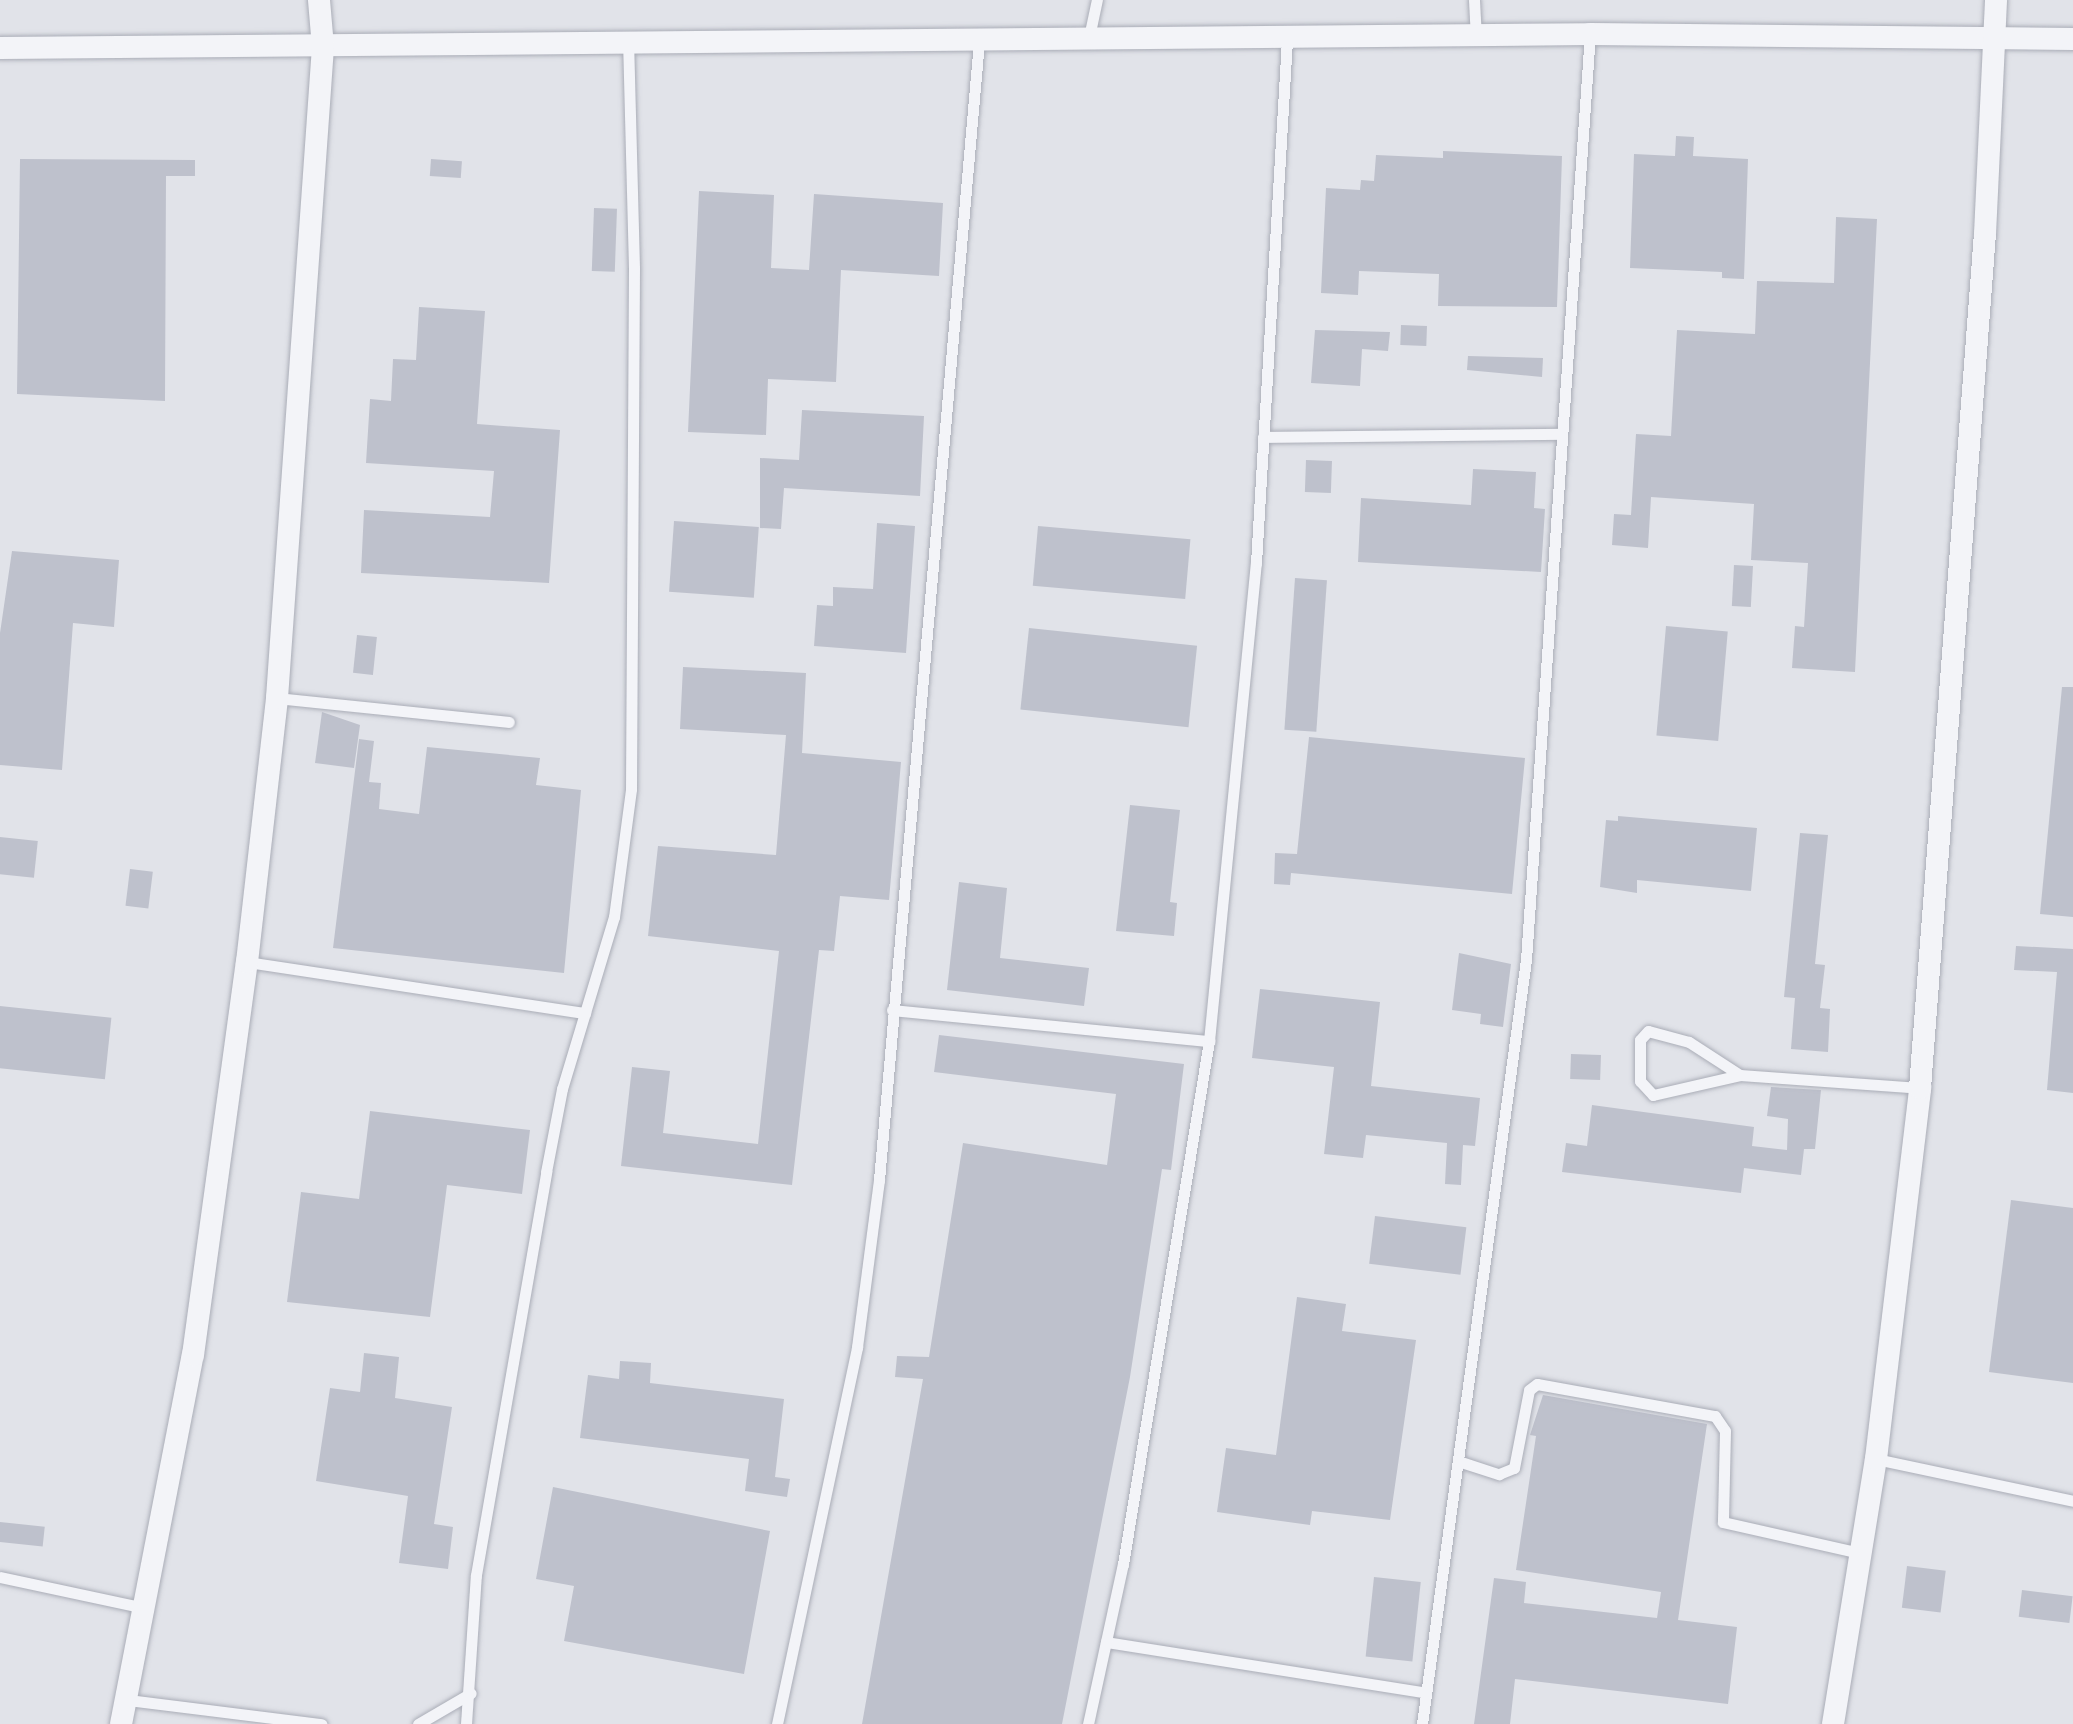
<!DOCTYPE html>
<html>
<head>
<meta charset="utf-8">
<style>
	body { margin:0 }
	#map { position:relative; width:2073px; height:1724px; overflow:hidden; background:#e1e3e9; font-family:Jost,sans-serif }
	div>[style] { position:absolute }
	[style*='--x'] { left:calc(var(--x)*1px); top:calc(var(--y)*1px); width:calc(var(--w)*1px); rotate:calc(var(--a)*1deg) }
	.building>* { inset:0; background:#bec1cc; transform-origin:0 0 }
	.roads { filter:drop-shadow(0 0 2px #aaadb7) drop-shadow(0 0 2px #aaadb7) }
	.service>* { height:11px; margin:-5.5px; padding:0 5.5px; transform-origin:5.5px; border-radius:5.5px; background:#f3f4f8 }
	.minor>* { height:22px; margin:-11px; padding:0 11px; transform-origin:11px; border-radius:11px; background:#f3f4f8 }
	span { translate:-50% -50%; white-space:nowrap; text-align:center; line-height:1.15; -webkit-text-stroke:10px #f0f2f7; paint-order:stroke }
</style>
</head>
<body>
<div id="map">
	<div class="building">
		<div style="clip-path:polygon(1676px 136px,1694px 137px,1693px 156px,1748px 159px,1744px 279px,1722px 278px,1722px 272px,1630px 268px,1634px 154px,1675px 156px)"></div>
		<div style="clip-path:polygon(1443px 151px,1562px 156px,1557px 307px,1438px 306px,1439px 274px,1359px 271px,1358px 295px,1321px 293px,1326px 188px,1360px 190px,1361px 180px,1374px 181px,1376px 155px,1443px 158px)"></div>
		<div style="clip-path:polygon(20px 159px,195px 160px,195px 176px,166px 176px,165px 401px,17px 394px)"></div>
		<div style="left:431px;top:159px;width:31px;height:17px;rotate:4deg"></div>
		<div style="clip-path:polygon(699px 191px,774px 195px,771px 268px,809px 270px,814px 194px,943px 203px,939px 276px,841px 270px,836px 382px,768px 379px,766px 435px,688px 432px)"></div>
		<div style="left:594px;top:208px;width:23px;height:63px;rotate:2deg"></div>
		<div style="clip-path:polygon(1836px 217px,1877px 219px,1855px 672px,1792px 668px,1795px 626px,1804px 627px,1808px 563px,1751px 560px,1754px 504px,1651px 497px,1648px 548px,1612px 545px,1614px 514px,1631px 515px,1636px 434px,1671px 436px,1677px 330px,1755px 334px,1757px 281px,1834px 283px)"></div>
		<div style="clip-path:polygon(419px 307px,485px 311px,477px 424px,560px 430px,549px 583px,361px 573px,364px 510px,490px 517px,494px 471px,366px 463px,370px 399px,391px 401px,393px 359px,416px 360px)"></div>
		<div style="left:1401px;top:325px;width:26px;height:20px;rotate:2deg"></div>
		<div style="clip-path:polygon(1315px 330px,1390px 332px,1388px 351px,1362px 349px,1360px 386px,1311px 383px)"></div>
		<div style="clip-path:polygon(1468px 356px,1543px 358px,1542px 377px,1467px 370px)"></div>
		<div style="clip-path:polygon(802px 410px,924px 416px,920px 496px,784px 488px,781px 529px,760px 528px,760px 458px,799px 460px)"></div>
		<div style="left:1306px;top:460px;width:26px;height:32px;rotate:2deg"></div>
		<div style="clip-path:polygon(1473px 469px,1536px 472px,1534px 508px,1545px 509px,1541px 572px,1358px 562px,1361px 498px,1471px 505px)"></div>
		<div style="left:674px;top:521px;width:85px;height:71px;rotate:4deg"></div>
		<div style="clip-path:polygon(877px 523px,915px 526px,906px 653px,814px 646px,817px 605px,833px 606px,833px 587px,873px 589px)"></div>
		<div style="left:1038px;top:526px;width:153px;height:60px;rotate:5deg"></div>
		<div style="clip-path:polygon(12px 551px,119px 560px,114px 627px,73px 623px,62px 770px,0 765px,0 633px)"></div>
		<div style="left:1734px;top:565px;width:19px;height:41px;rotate:3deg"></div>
		<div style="left:1295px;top:578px;width:32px;height:152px;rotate:4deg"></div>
		<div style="left:1666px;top:626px;width:62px;height:110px;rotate:5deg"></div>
		<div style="left:1029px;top:628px;width:169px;height:82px;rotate:6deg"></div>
		<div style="left:357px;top:635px;width:20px;height:38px;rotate:6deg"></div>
		<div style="clip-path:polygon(683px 667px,806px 673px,802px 753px,901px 762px,889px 900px,840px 896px,834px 951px,819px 950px,792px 1185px,621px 1166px,632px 1067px,670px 1071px,663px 1133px,758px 1144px,779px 951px,648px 936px,658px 846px,776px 855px,786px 735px,680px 729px)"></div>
		<div style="clip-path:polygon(2062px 687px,2073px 687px,2073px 917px,2040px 914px)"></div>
		<div style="clip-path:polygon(322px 712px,360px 725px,354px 768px,315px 763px)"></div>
		<div style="clip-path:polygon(1309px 737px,1525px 758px,1512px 894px,1291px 873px,1290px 885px,1274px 884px,1275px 853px,1297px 854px)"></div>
		<div style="clip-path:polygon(359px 739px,374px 741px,369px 782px,381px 783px,379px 809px,419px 814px,427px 747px,540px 758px,536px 785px,581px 790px,564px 973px,333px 948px)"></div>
		<div style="clip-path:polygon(1130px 805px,1180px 810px,1170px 902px,1177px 903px,1174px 936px,1116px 931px)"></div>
		<div style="clip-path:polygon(1618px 816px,1757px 828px,1751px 891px,1637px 880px,1637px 893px,1600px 887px,1606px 820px,1618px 821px)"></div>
		<div style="clip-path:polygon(1800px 833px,1828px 835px,1815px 964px,1825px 965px,1820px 1008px,1830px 1009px,1828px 1052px,1791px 1049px,1795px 998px,1784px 997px)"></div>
		<div style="left:0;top:837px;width:38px;height:37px;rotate:6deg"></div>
		<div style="left:130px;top:869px;width:23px;height:37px;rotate:7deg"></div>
		<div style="clip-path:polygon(959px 882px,1007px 888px,1000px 958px,1089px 968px,1084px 1006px,947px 990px)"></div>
		<div style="clip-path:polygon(2016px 946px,2073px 949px,2073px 1093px,2047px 1090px,2057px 972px,2014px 970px)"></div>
		<div style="clip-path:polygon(1459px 953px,1511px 964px,1503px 1027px,1480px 1024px,1481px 1014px,1452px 1010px)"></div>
		<div style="clip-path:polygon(1260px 989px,1380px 1002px,1371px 1086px,1480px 1098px,1475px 1146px,1463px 1145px,1461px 1185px,1445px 1184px,1447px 1143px,1366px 1135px,1363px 1158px,1324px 1154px,1334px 1067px,1252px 1058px)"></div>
		<div style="left:0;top:1006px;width:112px;height:62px;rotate:6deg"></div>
		<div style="clip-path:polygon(939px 1035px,1184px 1064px,1171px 1170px,1162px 1169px,1130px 1377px,1062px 1724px,862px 1724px,923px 1379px,895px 1377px,897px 1356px,929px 1357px,963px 1143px,1107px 1165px,1116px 1094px,934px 1072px)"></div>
		<div style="left:1571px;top:1054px;width:30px;height:25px;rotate:2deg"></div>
		<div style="clip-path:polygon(1771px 1087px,1821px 1090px,1815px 1149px,1804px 1149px,1801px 1175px,1744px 1168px,1741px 1193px,1562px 1172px,1566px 1143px,1587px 1146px,1592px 1105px,1754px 1127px,1752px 1146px,1787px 1150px,1788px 1119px,1767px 1116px)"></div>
		<div style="clip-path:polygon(370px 1111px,530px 1130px,522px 1194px,447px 1185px,430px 1317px,287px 1302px,301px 1192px,359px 1199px)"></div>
		<div style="clip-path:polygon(2011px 1200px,2073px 1208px,2073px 1383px,1989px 1372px)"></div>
		<div style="left:1375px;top:1216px;width:92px;height:48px;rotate:7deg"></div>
		<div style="clip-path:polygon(1297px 1297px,1346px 1304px,1342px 1331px,1416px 1340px,1390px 1520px,1312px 1511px,1310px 1525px,1217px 1512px,1226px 1448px,1276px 1455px)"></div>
		<div style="clip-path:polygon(364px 1353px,399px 1357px,395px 1398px,452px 1407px,434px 1524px,453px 1527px,448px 1569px,399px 1563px,408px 1496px,316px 1481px,330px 1388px,360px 1392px)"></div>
		<div style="clip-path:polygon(620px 1361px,651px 1363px,650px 1383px,784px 1399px,775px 1477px,790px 1479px,787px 1497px,745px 1491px,749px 1459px,580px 1438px,588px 1375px,619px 1379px)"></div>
		<div style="clip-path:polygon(1543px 1395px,1707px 1424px,1678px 1620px,1737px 1627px,1728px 1704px,1515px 1679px,1510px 1724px,1474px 1724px,1494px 1578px,1526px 1582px,1524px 1603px,1657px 1618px,1661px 1592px,1516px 1570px,1536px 1436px,1530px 1435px)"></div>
		<div style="clip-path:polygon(553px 1487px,770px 1531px,744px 1674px,564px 1641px,574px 1586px,536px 1579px)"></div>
		<div style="left:0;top:1522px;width:45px;height:20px;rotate:6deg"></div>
		<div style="left:1907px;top:1566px;width:39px;height:42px;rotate:7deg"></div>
		<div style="left:1374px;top:1577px;width:47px;height:80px;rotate:6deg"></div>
		<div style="left:2022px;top:1590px;width:51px;height:27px;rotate:7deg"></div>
	</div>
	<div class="roads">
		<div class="service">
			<div style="--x:1474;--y:0;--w:36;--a:87"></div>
			<div style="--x:1089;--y:37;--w:38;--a:-78"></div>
			<div style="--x:1263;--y:437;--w:298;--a:-0.6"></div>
			<div style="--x:277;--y:698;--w:233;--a:5.9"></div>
			<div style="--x:247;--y:962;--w:342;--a:8.6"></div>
			<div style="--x:892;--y:1010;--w:319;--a:5.6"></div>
			<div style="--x:1740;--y:1075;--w:61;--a:-147.1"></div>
			<div style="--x:1689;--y:1042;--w:42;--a:-165"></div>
			<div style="--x:1648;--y:1031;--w:12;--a:132"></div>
			<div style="--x:1640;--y:1040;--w:41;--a:90"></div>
			<div style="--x:1640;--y:1081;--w:19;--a:47"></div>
			<div style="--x:1653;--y:1095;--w:89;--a:-12.9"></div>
			<div style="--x:1740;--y:1075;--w:180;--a:4.1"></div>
			<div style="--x:1876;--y:1459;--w:201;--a:12"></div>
			<div style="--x:1461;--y:1462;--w:40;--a:18"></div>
			<div style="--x:1499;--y:1474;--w:16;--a:-22"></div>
			<div style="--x:1514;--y:1468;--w:79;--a:-79.1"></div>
			<div style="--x:1529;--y:1390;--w:10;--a:-37"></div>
			<div style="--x:1537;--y:1384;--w:181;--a:10.2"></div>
			<div style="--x:1715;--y:1416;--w:18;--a:56"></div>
			<div style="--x:1725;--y:1431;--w:91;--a:91.3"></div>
			<div style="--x:1723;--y:1522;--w:140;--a:12.8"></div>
			<div style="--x:0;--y:1577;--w:148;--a:12.1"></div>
			<div style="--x:1106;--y:1642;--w:320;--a:9"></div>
			<div style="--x:128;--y:1700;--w:195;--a:7.1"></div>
			<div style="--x:418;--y:1724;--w:61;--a:-30.3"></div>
			<div style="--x:466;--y:1724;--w:149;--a:-86.2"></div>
			<div style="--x:476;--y:1575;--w:409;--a:-80.1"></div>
			<div style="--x:546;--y:1172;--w:85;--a:-79.1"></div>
			<div style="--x:562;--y:1089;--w:180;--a:-73.2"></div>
			<div style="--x:614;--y:917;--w:129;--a:-82.4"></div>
			<div style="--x:631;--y:789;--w:521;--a:-89.67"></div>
			<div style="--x:634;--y:268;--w:223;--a:-91.5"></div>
			<div style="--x:777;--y:1724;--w:385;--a:-78"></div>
			<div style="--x:857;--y:1347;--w:168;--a:-82.5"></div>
			<div style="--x:879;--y:1180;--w:1142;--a:-84.98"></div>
			<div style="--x:1088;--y:1724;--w:164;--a:-77.7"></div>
			<div style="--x:1123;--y:1564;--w:530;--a:-80.66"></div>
			<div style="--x:1209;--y:1041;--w:480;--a:-84.4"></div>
			<div style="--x:1256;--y:563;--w:525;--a:-86.61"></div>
			<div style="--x:1422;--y:1724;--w:771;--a:-82.25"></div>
			<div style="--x:1526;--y:960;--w:928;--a:-86.05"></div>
		</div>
		<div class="minor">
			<div style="--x:0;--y:48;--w:1590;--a:-0.5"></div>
			<div style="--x:1590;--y:34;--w:483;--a:0.6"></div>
			<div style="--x:121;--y:1724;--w:376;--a:-79"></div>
			<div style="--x:193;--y:1355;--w:397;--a:-82.2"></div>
			<div style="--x:247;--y:962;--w:266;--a:-83.5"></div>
			<div style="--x:277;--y:698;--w:653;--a:-85.96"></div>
			<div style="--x:323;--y:47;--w:47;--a:-94.9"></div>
			<div style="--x:1833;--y:1724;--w:268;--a:-80.8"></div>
			<div style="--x:1876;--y:1459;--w:374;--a:-83.2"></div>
			<div style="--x:1920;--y:1088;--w:856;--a:-85.65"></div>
			<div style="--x:1985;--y:234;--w:234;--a:-87.3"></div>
		</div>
	</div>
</div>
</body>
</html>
